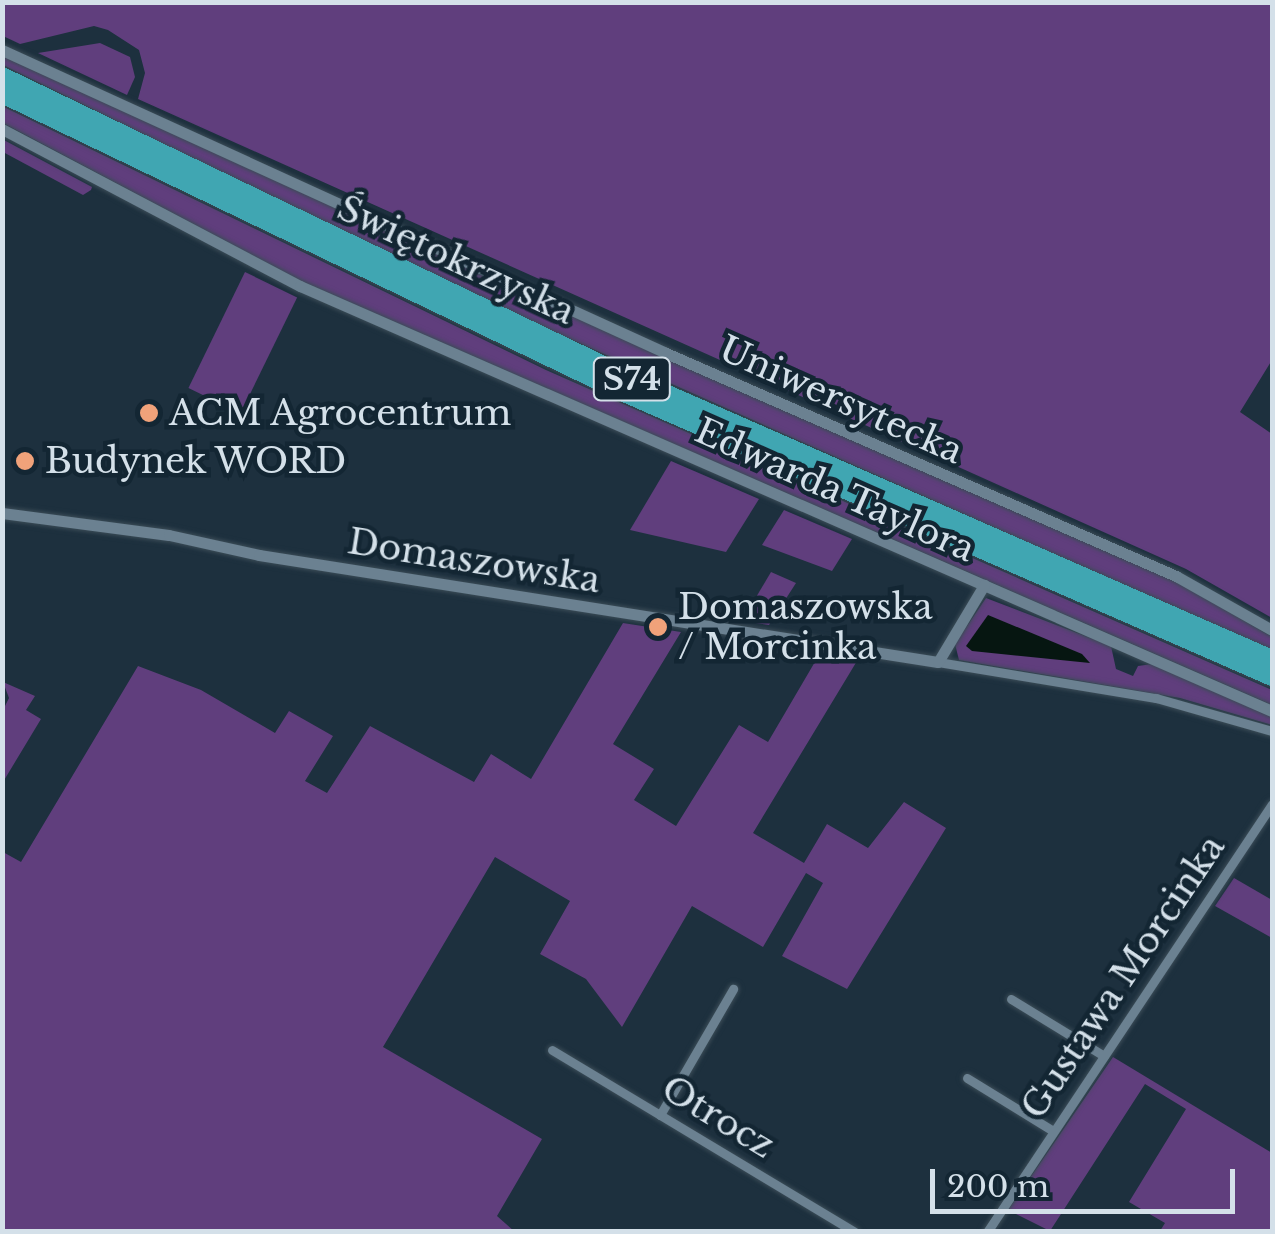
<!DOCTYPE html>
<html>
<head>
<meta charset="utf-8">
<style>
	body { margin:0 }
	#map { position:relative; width:1275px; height:1234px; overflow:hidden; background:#1d303e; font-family:"Libre Baskerville",serif }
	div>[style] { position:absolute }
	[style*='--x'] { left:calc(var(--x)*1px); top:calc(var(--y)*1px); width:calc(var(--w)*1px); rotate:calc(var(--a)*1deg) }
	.green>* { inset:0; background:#603e7d; transform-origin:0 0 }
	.water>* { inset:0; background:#061611 }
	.roads { filter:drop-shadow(0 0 2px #3b4c57) drop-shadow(0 0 2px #3b4c57) }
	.minor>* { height:9px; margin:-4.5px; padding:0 4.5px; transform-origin:4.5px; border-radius:4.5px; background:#6b8191 }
	.tertiary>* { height:11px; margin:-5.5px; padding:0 5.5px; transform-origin:5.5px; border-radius:5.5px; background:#6b8191 }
	.motorway>* { height:18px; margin:-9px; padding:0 9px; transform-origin:9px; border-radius:9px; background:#40a6b2 }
	.dots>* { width:28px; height:28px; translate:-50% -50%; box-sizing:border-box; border:5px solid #132633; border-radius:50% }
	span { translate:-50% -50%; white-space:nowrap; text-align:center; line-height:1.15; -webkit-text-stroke:9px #132633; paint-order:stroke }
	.shield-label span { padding:2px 8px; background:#132633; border:2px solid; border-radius:8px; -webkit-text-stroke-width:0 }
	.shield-label { font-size:32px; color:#d4e0e9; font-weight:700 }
	.street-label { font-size:35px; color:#d4e0e9 }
	.poi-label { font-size:35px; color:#d4e0e9 }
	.left { translate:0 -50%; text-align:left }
	.frame { position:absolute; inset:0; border:5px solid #d4e0e9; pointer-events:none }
	.scale { position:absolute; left:930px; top:1169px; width:305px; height:45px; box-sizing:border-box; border:5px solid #d4e0e9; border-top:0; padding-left:12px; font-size:30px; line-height:35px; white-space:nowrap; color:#d4e0e9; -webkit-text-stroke:8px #132633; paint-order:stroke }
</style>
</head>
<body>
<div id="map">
	<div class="green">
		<div style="clip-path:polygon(2px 3px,1272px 3px,1272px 360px,1240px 412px,1272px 434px,1272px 618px,1186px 569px,138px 99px,145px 73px,139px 50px,108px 30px,94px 26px,20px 44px,3px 36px)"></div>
		<div style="clip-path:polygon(100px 43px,130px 57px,135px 77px,127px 95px,38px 53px)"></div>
		<div style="clip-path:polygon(2px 55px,1173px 580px,1272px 637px,1272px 651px,458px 289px,3px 65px)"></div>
		<div style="clip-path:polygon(2px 106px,546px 370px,1272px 690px,1272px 705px,301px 281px,3px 123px)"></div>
		<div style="clip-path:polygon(2px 139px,92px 187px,91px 190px,83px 195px,3px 152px)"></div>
		<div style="left:245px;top:272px;width:58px;height:129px;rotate:26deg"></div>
		<div style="clip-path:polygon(671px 461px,759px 499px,726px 552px,630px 530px)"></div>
		<div style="clip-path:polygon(784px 510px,852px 539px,832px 571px,762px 545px)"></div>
		<div style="clip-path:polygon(771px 572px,796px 583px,769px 625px,742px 621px)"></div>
		<div style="clip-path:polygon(986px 598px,1111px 646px,1116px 669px,1133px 676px,1138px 666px,1152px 664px,1272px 716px,1272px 725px,1180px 698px,959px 660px,955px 644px)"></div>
		<div style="clip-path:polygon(623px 623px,681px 632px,613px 744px,654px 769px,634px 800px,676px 826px,739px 725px,768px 742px,819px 655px,857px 661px,753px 833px,804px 863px,827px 824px,868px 848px,904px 802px,946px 828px,847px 989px,782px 956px,823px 883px,806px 873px,763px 947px,692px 906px,622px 1027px,586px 979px,540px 954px,570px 901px,495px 857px,383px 1047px,542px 1139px,497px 1216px,514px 1231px,3px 1231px,3px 852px,21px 862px,138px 666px,201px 690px,275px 733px,289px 711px,333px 736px,305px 781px,327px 793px,370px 726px,474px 782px,491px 754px,531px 779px)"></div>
		<div style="clip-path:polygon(3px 682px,35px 696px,26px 710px,41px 719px,3px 782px,3px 710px,9px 698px)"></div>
		<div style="clip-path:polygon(1234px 878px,1272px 900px,1272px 938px,1215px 906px)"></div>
		<div style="clip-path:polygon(1113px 1057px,1272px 1153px,1272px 1231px,1160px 1231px,1165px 1223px,1129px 1202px,1186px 1109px,1145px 1084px,1050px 1231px,1008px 1210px)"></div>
	</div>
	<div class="water">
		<div style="clip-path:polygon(988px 615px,1082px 654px,1090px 663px,972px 651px,966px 646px)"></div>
	</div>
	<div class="roads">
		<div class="minor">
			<div style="--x:938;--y:662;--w:221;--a:9.4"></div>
			<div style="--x:1156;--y:698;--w:121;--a:15.9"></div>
			<div style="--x:1011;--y:999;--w:109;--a:31.5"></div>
			<div style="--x:552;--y:1050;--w:353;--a:31"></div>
			<div style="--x:967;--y:1078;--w:101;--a:31.6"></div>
			<div style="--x:660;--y:1115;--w:146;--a:-59.9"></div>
			<div style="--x:987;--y:1232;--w:514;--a:-56.34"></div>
		</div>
		<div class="tertiary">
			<div style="--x:2;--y:50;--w:730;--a:24.53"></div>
			<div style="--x:666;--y:353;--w:557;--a:23.62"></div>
			<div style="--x:1176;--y:576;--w:110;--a:29.4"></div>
			<div style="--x:2;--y:129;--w:337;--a:27.8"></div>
			<div style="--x:300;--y:286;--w:1061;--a:23.62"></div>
			<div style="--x:2;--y:513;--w:168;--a:7.5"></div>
			<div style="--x:169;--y:535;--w:92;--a:12.5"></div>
			<div style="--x:259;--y:555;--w:687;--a:8.96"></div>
			<div style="--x:938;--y:662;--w:90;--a:-59.1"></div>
		</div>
		<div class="motorway">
			<div style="--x:2;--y:76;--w:690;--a:25.67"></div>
			<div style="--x:624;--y:375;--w:708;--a:23.67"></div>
			<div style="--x:2;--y:94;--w:680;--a:25.7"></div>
			<div style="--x:615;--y:389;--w:717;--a:23.67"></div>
		</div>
	</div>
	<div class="dots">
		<div style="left:149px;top:413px;background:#f0a27a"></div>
		<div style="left:25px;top:461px;background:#f0a27a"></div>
		<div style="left:658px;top:627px;background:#f0a27a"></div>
	</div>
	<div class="shield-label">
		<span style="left:632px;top:379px">S74</span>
	</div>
	<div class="street-label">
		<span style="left:456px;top:260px;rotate:25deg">Świętokrzyska</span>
		<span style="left:841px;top:400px;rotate:24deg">Uniwersytecka</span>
		<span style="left:835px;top:490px;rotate:24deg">Edwarda Taylora</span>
		<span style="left:474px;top:561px;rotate:9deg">Domaszowska</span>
		<span style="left:1123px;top:977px;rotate:-56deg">Gustawa Morcinka</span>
		<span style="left:718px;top:1117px;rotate:31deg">Otrocz</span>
	</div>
	<div class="poi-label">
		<span class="left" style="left:169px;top:413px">ACM Agrocentrum</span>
		<span class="left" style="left:45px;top:461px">Budynek WORD</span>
		<span class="left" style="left:678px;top:627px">Domaszowska<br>/ Morcinka</span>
	</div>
	<div class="frame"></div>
	<div class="scale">200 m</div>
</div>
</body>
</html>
